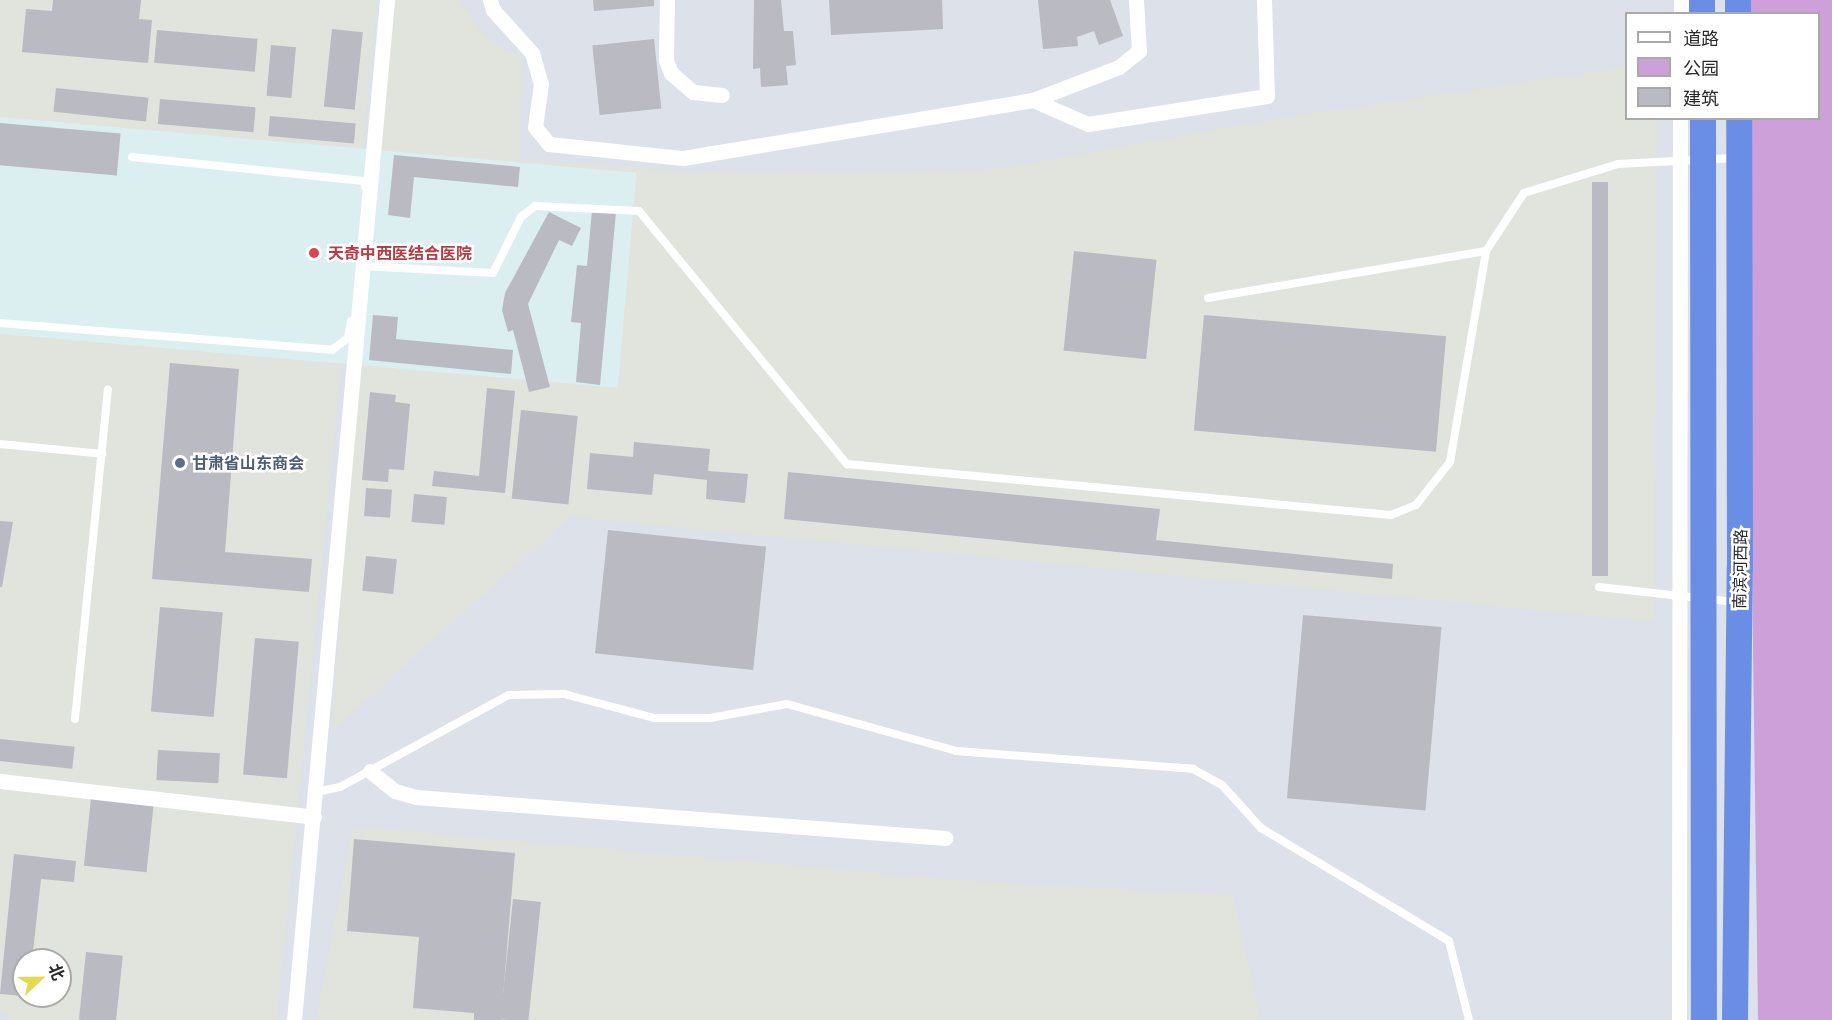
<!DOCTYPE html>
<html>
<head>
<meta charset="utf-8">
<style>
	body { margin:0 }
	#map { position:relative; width:1832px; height:1020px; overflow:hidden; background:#dde1ea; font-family:"Open Sans","Noto Sans SC",sans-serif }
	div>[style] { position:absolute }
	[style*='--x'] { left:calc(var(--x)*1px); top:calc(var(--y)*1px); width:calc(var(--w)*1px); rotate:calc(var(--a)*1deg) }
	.industrial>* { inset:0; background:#e1e3dd }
	.medical>* { inset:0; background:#dbeef0; transform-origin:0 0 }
	.green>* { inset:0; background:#cda0da }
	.building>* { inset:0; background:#b9bac2; transform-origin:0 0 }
	.service>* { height:8px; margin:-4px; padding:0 4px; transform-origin:4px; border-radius:4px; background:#fff }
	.minor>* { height:15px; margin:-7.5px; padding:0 7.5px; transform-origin:7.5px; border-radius:7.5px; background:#fff }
	.trunk>* { height:26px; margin:-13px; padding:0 13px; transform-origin:13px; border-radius:13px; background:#6a8ee6 }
	.dots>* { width:16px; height:16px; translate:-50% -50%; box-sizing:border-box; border:3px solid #fff; border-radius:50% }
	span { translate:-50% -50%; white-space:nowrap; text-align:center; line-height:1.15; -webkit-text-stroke:5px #fff; paint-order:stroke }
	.health-label { font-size:16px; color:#be3a42; font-weight:700 }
	.left { translate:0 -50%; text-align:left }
	.service-label { font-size:16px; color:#4e5e75; font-weight:700 }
	.street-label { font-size:16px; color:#292929 }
	.legend { position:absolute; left:1625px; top:12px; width:195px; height:108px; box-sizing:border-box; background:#fff; border:2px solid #a9a9a9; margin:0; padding:8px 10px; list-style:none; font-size:18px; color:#292929 }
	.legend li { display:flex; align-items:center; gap:12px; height:30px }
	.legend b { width:30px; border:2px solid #a9a9a9 }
	.north { position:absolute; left:12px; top:948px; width:60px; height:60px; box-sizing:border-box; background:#fff; border:2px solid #a9a9a9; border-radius:50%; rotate:68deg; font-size:16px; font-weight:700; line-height:24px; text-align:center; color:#292929 }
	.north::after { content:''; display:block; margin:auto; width:21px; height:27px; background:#e4d94f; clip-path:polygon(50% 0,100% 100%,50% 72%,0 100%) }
</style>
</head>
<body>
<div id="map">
	<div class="industrial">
		<div style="clip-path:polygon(evenodd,0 0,377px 0,277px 1020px,15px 1020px,0 1012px,0 0,24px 960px,60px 960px,60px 996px,24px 996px,24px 960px)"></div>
		<div style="clip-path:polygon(382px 0,459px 0,485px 36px,522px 60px,520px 160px,689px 172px,1000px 169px,1279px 118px,1626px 67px,1626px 118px,1657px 119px,1654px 622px,571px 517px,332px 731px)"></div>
		<div style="clip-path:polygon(353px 826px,957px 880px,1233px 895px,1261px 1020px,316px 1020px)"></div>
	</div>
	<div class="medical">
		<div style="left:0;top:117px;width:639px;height:216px;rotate:5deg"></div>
	</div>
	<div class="green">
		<div style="clip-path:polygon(1747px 0,1832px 0,1832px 1020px,1758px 1020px,1746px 119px,1818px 118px,1818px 14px,1747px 13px)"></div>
	</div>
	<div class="building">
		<div style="clip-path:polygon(53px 0,141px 0,139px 19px,152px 20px,148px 63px,22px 52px,26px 9px,52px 11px)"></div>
		<div style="clip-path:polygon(593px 0,654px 0,654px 6px,594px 11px)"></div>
		<div style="clip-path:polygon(754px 0,781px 0,784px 31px,793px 31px,796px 65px,786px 66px,788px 85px,761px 87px,760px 68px,753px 69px)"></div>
		<div style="clip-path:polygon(829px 0,942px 0,943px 29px,831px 35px)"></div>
		<div style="clip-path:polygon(1038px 0,1110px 0,1123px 36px,1099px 45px,1094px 31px,1077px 37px,1078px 46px,1043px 49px)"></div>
		<div style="left:332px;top:29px;width:31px;height:78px;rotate:6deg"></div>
		<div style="left:157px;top:30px;width:101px;height:33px;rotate:5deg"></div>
		<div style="left:654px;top:39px;width:70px;height:62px;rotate:84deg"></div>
		<div style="left:271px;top:45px;width:25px;height:51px;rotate:5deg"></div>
		<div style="left:56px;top:88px;width:93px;height:24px;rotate:6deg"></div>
		<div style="left:160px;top:99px;width:96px;height:25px;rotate:5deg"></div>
		<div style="left:270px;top:116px;width:86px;height:20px;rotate:5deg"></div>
		<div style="left:0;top:123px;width:121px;height:42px;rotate:5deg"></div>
		<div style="clip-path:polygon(394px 155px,520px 167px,518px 187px,414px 177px,410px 218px,388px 215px)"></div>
		<div style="left:1592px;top:182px;width:16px;height:394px"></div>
		<div style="clip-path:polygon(592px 210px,616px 212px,600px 385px,576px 382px,581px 323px,571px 322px,577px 265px,587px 266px)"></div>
		<div style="clip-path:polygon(549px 212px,581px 228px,572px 246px,559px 240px,528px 304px,550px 387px,529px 392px,513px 330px,508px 332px,502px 310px,505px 293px)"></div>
		<div style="left:1074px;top:251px;width:83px;height:100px;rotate:6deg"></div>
		<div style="clip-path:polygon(373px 315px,398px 317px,396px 339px,513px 350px,511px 374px,369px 360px)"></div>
		<div style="left:1204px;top:315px;width:243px;height:116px;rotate:5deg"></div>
		<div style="clip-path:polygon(170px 363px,239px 369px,225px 552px,312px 559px,309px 592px,152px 579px)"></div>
		<div style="clip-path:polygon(487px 388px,515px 391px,505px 493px,432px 486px,434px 471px,479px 476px)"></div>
		<div style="clip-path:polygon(370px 392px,396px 395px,395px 402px,410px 404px,404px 470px,389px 469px,388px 482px,362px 480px)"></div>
		<div style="left:521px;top:410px;width:57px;height:89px;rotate:6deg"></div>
		<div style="clip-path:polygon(634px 442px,710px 449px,708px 471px,748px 474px,745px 503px,706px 499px,707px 480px,654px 474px,652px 495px,587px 489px,590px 453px,633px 457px)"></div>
		<div style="clip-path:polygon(788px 472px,1160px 509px,1156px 540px,1393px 564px,1392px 579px,784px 519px)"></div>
		<div style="left:366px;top:488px;width:26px;height:28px;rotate:4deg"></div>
		<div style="left:414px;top:494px;width:33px;height:28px;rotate:5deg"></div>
		<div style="clip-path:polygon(0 521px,13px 522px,2px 587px,0 587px)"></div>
		<div style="left:608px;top:530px;width:159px;height:124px;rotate:6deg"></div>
		<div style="left:366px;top:556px;width:31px;height:35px;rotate:6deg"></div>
		<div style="left:160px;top:607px;width:63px;height:105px;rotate:5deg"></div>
		<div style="left:1303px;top:615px;width:139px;height:184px;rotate:5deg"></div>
		<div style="left:255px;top:638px;width:44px;height:137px;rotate:5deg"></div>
		<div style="left:0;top:739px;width:75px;height:22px;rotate:6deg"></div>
		<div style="left:158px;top:750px;width:62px;height:30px;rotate:3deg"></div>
		<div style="left:91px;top:798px;width:63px;height:68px;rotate:6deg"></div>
		<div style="clip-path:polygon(354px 839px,515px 853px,501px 1020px,474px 1020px,474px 1013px,413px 1008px,419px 937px,347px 931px)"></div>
		<div style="clip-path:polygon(14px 854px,76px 861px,74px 882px,41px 879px,32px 960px,24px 960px,24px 996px,0 994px)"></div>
		<div style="left:513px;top:899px;width:28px;height:121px;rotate:6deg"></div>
		<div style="left:86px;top:952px;width:37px;height:68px;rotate:6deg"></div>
	</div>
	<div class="service">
		<div style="--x:132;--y:157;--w:235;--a:5.9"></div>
		<div style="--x:366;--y:181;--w:6;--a:99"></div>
		<div style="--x:362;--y:266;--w:131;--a:3.1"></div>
		<div style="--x:493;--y:273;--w:63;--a:-63.4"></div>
		<div style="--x:521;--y:217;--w:18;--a:-38"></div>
		<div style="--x:535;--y:206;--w:104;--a:2.8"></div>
		<div style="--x:639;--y:211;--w:328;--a:50.6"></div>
		<div style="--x:847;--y:464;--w:546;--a:5.36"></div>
		<div style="--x:1391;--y:515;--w:27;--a:-22"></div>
		<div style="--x:1416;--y:505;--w:55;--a:-51.7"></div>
		<div style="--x:1450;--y:462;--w:214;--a:-80.3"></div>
		<div style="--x:1208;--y:298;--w:282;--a:-9.6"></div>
		<div style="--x:1486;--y:251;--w:69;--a:-56.8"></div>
		<div style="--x:1524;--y:193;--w:98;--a:-17.1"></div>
		<div style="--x:1618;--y:164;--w:116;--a:-3"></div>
		<div style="--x:0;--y:323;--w:333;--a:4.6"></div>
		<div style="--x:332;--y:350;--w:20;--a:-37"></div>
		<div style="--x:348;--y:338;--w:17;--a:-80"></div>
		<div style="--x:0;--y:444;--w:103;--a:5.5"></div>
		<div style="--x:1599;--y:587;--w:137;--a:6.3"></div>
		<div style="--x:75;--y:719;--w:331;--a:-84.3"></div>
		<div style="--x:316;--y:792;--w:25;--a:-12"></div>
		<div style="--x:340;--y:787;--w:192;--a:-28.6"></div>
		<div style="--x:509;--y:695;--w:55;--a:-1"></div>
		<div style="--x:564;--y:694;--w:93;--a:14.9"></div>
		<div style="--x:654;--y:718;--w:56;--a:0"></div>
		<div style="--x:710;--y:718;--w:78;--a:-10.3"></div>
		<div style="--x:787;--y:704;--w:175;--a:15.5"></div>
		<div style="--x:956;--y:751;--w:238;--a:4.3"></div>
		<div style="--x:1193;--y:769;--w:33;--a:29"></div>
		<div style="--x:1222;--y:785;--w:58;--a:47.8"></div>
		<div style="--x:1261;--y:828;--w:219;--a:31"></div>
		<div style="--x:1449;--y:941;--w:81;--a:75.8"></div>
	</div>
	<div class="minor">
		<div style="--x:490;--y:0;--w:10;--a:73"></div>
		<div style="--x:493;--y:10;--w:58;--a:47.8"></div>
		<div style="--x:532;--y:53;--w:32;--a:74"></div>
		<div style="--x:541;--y:84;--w:43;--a:97.9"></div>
		<div style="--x:535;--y:127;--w:22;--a:51"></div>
		<div style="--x:549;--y:144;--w:135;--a:6"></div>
		<div style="--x:683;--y:158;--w:355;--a:-9.4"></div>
		<div style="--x:1033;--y:100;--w:60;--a:23.6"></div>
		<div style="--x:1088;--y:124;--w:181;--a:-8.9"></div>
		<div style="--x:1267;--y:96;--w:96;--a:-91.8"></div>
		<div style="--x:667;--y:0;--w:60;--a:91"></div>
		<div style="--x:666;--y:60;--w:14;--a:69"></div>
		<div style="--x:671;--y:73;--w:29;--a:41"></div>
		<div style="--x:693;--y:92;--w:29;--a:6"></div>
		<div style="--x:1681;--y:14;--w:14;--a:-90"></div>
		<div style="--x:1033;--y:100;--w:92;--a:-21"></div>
		<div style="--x:1119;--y:67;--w:26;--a:-39"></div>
		<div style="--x:1139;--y:51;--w:51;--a:-93.4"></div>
		<div style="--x:370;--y:771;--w:32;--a:39"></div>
		<div style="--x:395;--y:791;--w:22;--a:16"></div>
		<div style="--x:416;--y:797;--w:531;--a:4.43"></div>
		<div style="--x:0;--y:781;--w:316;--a:6.5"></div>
		<div style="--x:294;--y:1020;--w:1024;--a:-84.79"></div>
		<div style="--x:1679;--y:1020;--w:902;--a:-89.94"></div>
	</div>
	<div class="trunk">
		<div style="--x:1702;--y:0;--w:14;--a:90"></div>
		<div style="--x:1738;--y:0;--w:14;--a:90"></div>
		<div style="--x:1703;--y:118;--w:902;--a:89.94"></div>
		<div style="--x:1735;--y:1020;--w:453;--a:-89.4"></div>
		<div style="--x:1740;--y:567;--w:449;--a:-90.1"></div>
	</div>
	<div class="dots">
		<div style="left:314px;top:253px;background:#e0444e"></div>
		<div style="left:180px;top:463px;background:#5c6f8a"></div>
	</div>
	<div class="health-label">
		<span class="left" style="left:328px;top:253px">天奇中西医结合医院</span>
	</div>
	<div class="service-label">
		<span class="left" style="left:192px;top:463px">甘肃省山东商会</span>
	</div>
	<div class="street-label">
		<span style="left:1740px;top:569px;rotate:-89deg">南滨河西路</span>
	</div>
	<ul class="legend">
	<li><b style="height:8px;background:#fff"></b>道路</li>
	<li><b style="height:16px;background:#cda0da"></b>公园</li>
	<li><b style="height:16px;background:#b9bac2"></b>建筑</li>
	</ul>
	<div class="north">北</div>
</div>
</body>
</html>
